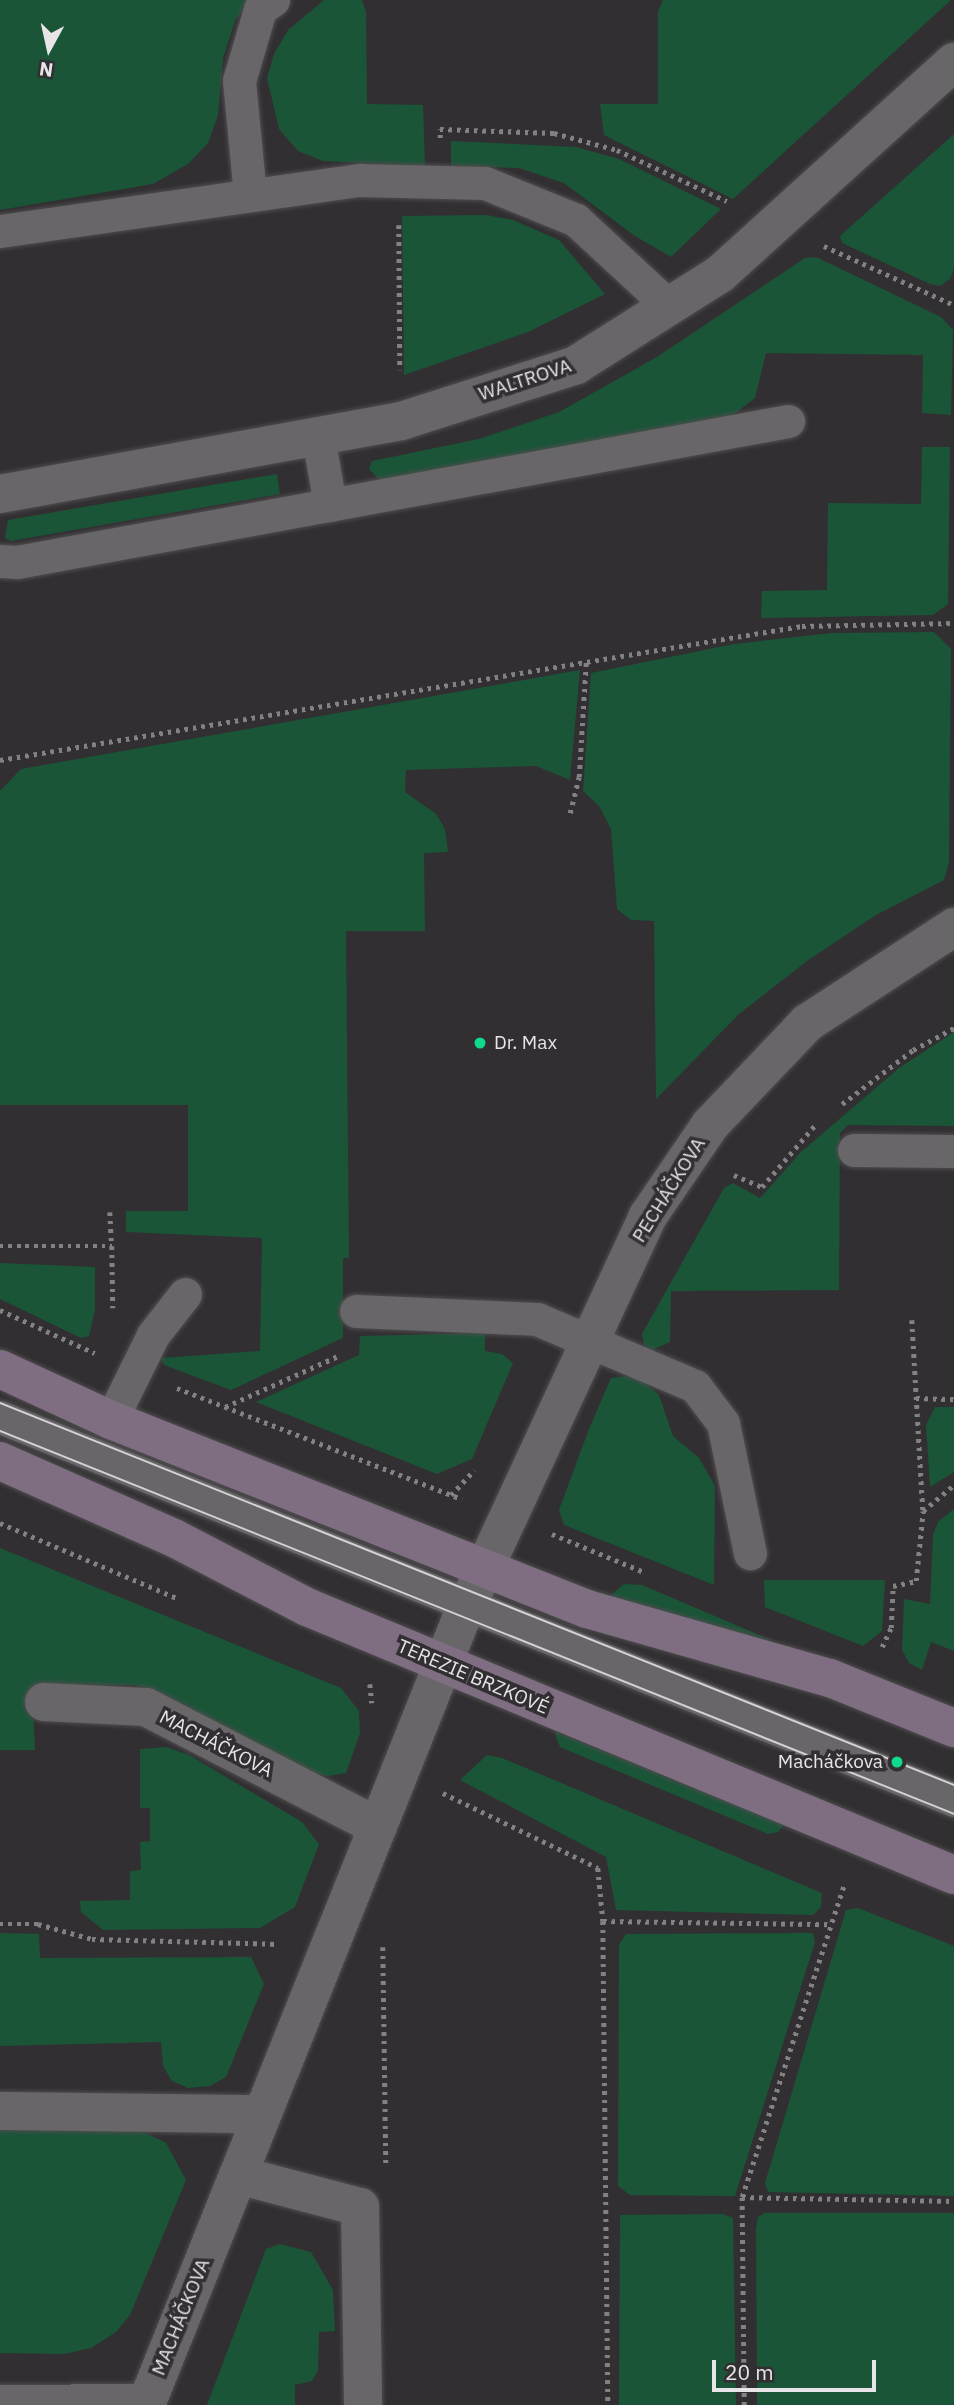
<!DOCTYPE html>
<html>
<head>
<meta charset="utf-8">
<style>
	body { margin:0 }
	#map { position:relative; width:954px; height:2405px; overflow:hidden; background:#322f32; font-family:"IBM Plex Sans",sans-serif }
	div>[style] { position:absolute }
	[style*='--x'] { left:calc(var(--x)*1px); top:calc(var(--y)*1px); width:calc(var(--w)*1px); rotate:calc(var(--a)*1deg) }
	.green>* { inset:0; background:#1a5538 }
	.path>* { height:4.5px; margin-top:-2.25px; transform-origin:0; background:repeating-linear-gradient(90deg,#838183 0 3.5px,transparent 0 8.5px) }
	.roads { filter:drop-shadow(0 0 2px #4f4d4f) drop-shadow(0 0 2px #4f4d4f) }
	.lane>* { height:33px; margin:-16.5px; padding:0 16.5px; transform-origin:16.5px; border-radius:16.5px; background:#69666a }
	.street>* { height:38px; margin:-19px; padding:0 19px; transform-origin:19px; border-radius:19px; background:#69666a }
	.secondary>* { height:38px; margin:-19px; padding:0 19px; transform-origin:19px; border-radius:19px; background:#7f6d81 }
	.tram>* { height:2px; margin:-1px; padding:0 1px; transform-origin:1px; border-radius:1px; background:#d3d1d3 }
	.dots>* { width:19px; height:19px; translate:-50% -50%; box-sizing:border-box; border:4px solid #322f32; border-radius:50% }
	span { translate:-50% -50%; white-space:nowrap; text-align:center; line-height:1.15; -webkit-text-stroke:7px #322f32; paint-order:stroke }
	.street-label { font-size:19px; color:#e7e5e7 }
	.poi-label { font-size:19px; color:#e7e5e7 }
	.left { translate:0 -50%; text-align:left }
	.right { translate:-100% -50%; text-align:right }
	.north { position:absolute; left:14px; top:14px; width:70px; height:70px; -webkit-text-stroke:5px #322f32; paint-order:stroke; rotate:188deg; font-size:19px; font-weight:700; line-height:28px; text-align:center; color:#e7e5e7 }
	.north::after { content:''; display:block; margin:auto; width:24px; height:32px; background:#e7e5e7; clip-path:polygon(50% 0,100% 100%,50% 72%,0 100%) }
	.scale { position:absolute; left:712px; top:2360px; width:164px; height:32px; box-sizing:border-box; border:4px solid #e7e5e7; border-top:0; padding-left:9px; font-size:21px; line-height:24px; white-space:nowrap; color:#e7e5e7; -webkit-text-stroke:5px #322f32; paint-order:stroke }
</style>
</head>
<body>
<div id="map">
	<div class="green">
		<div style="clip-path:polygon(0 0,250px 0,235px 21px,223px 58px,218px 115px,208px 143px,188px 164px,153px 184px,0 210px)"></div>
		<div style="clip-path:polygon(324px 0,362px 0,366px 12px,367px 104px,423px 105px,425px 166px,323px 161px,298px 151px,279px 129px,267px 78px,274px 54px,288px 30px)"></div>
		<div style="clip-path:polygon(663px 0,951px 0,733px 199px,604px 135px,600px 104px,658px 104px,658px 11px)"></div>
		<div style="clip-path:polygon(954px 134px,954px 269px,950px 279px,940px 286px,930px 284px,842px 243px,840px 236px)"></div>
		<div style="clip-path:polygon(451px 141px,576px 147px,619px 159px,721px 209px,671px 257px,635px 236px,564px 183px,519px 168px,451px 166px)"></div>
		<div style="clip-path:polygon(485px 215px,513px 220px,559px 240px,605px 294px,528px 332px,404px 375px,402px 216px)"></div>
		<div style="clip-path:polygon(816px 257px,941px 317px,953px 330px,951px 415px,922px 413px,923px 355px,766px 353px,755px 398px,733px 415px,380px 480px,369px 469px,372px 461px,479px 439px,559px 412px,657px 357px,805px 258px)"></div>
		<div style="clip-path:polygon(922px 447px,950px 447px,948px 604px,933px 615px,761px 618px,762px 591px,827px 590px,828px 503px,921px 504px)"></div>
		<div style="clip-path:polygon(277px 474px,280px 494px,11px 541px,5px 538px,8px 520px)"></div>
		<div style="clip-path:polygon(934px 632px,951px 649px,949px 862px,944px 880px,876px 915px,807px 961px,739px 1014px,656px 1099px,654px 921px,631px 920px,617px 909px,611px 829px,599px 806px,583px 791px,591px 673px,734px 644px,832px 633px)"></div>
		<div style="clip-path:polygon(580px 670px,570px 780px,536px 766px,406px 770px,405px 792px,436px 814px,445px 829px,448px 852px,424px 853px,425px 931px,346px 931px,349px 1258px,343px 1258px,343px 1338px,231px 1390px,164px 1365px,161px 1358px,260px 1351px,262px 1238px,126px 1232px,126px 1211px,188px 1211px,188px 1105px,0 1105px,0 791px,21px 769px)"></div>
		<div style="clip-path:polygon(954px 1032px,954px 1126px,848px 1125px,840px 1133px,839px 1290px,671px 1291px,670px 1342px,650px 1351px,644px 1345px,642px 1334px,724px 1188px,733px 1183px,760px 1198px,801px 1152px,899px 1068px)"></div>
		<div style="clip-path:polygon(0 1263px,95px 1267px,95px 1310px,89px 1336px,81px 1338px,0 1299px)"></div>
		<div style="clip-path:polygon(485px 1333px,485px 1351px,502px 1354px,513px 1363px,472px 1459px,437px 1474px,256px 1402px,359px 1355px,360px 1336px)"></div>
		<div style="clip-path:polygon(627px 1376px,643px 1381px,659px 1395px,673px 1436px,699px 1458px,715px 1486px,714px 1585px,564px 1525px,559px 1510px,589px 1429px,611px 1378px)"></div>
		<div style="clip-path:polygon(935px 1407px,954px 1407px,954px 1472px,930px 1487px,926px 1425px)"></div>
		<div style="clip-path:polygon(954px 1509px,954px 1651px,931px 1642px,922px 1670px,909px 1663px,902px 1650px,904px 1599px,930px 1604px,933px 1535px,938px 1522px)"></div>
		<div style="clip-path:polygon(0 1548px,341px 1688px,359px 1711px,360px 1733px,346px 1773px,328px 1776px,290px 1769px,137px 1685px,32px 1686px,35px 1750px,0 1750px)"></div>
		<div style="clip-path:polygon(764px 1580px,885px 1580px,882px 1631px,863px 1646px,765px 1607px)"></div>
		<div style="clip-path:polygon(624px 1584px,642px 1585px,776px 1642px,606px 1599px)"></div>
		<div style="clip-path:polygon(554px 1731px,784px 1825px,778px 1832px,768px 1834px,560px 1747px)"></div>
		<div style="clip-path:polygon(166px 1747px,189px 1755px,302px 1822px,319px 1844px,295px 1907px,260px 1928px,103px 1930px,81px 1912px,80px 1901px,130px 1900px,130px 1871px,141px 1870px,140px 1842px,150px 1841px,150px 1808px,140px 1808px,140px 1749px)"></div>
		<div style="clip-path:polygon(487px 1755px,502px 1758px,822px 1893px,821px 1907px,813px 1915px,616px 1910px,606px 1857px,460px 1780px)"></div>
		<div style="clip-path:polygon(858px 1908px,954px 1946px,954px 2196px,768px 2192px,765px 2183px,846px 1910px)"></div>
		<div style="clip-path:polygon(0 1933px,39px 1934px,40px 1958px,251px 1957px,264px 1984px,226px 2077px,210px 2086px,188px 2088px,172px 2081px,163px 2066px,161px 2042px,0 2046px)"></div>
		<div style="clip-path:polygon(813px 1933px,815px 1942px,735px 2196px,630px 2195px,618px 2186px,619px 1945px,626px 1934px)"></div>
		<div style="clip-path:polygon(0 2128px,138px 2129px,166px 2143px,186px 2180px,130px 2315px,116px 2332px,91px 2348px,64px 2354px,0 2353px)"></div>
		<div style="clip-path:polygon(765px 2213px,954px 2213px,954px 2405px,757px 2405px,756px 2229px,758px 2217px)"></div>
		<div style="clip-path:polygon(723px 2214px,733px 2218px,736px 2405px,619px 2405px,620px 2215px)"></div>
		<div style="clip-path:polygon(280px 2244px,311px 2252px,333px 2290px,335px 2331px,319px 2332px,318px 2370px,312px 2381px,295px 2385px,295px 2405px,207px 2405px,266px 2249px)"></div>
	</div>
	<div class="path">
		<div style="--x:440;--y:138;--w:9;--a:-90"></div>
		<div style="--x:440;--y:129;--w:114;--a:2"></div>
		<div style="--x:554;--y:133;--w:65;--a:15.1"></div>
		<div style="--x:617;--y:150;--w:121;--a:24.9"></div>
		<div style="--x:399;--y:225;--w:145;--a:89.6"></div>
		<div style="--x:824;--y:246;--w:143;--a:24.4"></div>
		<div style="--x:0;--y:760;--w:813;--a:-9.49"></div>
		<div style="--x:802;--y:626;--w:152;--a:-1.1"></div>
		<div style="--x:570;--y:813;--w:37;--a:-76"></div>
		<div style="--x:579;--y:777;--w:115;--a:-86.5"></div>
		<div style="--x:842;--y:1104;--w:89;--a:-37.3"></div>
		<div style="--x:913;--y:1050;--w:47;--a:-28.2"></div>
		<div style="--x:734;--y:1175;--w:30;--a:23"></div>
		<div style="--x:762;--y:1187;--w:83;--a:-49.4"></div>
		<div style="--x:110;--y:1212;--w:34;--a:87"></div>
		<div style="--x:0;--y:1246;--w:112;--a:0"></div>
		<div style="--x:112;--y:1246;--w:62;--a:89.1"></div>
		<div style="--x:0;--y:1310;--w:104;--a:24.4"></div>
		<div style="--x:912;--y:1320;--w:190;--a:86.7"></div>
		<div style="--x:177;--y:1388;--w:306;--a:21.3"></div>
		<div style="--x:916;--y:1398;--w:38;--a:2"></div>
		<div style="--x:225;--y:1407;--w:126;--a:-24.3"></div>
		<div style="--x:451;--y:1495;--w:34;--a:-47"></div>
		<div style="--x:0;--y:1523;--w:192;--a:23"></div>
		<div style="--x:552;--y:1534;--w:100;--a:22.4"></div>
		<div style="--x:882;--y:1647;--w:21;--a:-65"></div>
		<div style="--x:891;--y:1628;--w:42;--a:-87.3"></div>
		<div style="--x:893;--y:1586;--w:24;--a:-12"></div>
		<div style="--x:916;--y:1581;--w:70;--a:-84.3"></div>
		<div style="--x:923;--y:1511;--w:40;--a:-40"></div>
		<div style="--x:370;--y:1684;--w:19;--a:84"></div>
		<div style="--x:443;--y:1793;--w:172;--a:25.8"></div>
		<div style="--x:598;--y:1868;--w:53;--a:84.6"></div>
		<div style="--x:603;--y:1921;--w:484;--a:89.4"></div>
		<div style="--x:603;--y:1921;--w:228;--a:0.8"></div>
		<div style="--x:0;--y:1924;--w:38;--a:0"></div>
		<div style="--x:38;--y:1924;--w:56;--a:15.5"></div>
		<div style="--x:92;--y:1939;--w:187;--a:1.5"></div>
		<div style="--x:383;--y:1947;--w:219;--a:89.2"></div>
		<div style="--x:742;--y:2197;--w:331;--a:-71.9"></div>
		<div style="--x:744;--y:2405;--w:208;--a:-90.6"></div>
		<div style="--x:742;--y:2197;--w:212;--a:1.1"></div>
	</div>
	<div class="roads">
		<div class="lane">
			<div style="--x:250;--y:195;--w:115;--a:-95.5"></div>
			<div style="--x:239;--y:81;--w:75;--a:-73.7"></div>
			<div style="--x:260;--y:9;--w:16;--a:-35"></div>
			<div style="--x:0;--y:231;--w:364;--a:-8.1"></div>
			<div style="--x:360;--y:180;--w:125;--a:1.4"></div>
			<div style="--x:485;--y:183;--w:98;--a:22.1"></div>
			<div style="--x:576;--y:220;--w:127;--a:42.8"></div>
			<div style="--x:318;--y:436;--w:70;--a:80.1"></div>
			<div style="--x:0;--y:561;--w:17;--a:3"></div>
			<div style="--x:17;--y:562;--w:784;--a:-10.36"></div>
			<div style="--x:854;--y:1150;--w:100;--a:0.6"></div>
			<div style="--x:356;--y:1311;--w:181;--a:2.5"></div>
			<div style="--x:537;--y:1319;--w:172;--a:23"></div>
			<div style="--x:695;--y:1386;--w:46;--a:52.9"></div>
			<div style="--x:723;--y:1423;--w:133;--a:78.3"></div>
			<div style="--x:0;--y:1417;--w:1028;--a:21.87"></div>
			<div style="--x:111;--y:1420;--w:95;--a:-63.7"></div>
			<div style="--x:153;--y:1335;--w:52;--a:-52"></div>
		</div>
		<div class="street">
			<div style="--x:0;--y:494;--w:408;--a:-10.3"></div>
			<div style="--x:401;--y:421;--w:184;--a:-17.7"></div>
			<div style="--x:576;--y:365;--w:170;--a:-32.3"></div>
			<div style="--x:720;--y:274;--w:316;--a:-42.2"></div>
			<div style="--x:44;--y:1702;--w:102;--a:2.8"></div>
			<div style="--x:146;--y:1707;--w:261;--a:27.3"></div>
			<div style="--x:0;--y:2111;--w:262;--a:0.7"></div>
			<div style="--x:238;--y:2175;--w:126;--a:14.7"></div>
			<div style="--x:360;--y:2207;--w:198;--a:89.1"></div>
			<div style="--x:0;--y:2404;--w:146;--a:-0.4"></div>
			<div style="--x:146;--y:2405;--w:847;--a:-68.16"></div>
			<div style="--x:461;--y:1619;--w:444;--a:-65.1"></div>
			<div style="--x:648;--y:1216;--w:110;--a:-55.7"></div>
			<div style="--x:710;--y:1125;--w:141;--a:-46.4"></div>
			<div style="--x:807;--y:1023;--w:176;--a:-33.1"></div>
		</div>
		<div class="secondary">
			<div style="--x:0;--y:1369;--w:122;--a:24.7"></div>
			<div style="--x:111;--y:1420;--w:512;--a:21.66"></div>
			<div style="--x:587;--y:1609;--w:253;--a:15.9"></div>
			<div style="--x:830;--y:1678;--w:134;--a:22"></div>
			<div style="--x:0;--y:1461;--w:190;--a:23.9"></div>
			<div style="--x:174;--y:1538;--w:150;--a:27.4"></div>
			<div style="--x:307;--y:1607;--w:700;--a:22.5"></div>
		</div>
	</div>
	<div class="tram">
		<div style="--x:0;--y:1403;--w:1028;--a:21.82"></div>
		<div style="--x:0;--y:1431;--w:1028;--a:21.87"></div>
	</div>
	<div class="dots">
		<div style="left:480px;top:1043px;background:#0fd98a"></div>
		<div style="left:897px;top:1762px;background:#0fd98a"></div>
	</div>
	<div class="street-label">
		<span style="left:525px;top:380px;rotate:-18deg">WALTROVA</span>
		<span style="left:669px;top:1190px;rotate:-58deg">PECHÁČKOVA</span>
		<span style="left:473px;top:1677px;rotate:23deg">TEREZIE BRZKOVÉ</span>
		<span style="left:216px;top:1744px;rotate:27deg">MACHÁČKOVA</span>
		<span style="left:181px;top:2317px;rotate:-68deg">MACHÁČKOVA</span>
	</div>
	<div class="poi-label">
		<span class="left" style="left:494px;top:1043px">Dr. Max</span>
		<span class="right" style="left:883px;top:1762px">Macháčkova</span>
	</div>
	<div class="north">N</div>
	<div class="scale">20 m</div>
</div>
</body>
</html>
